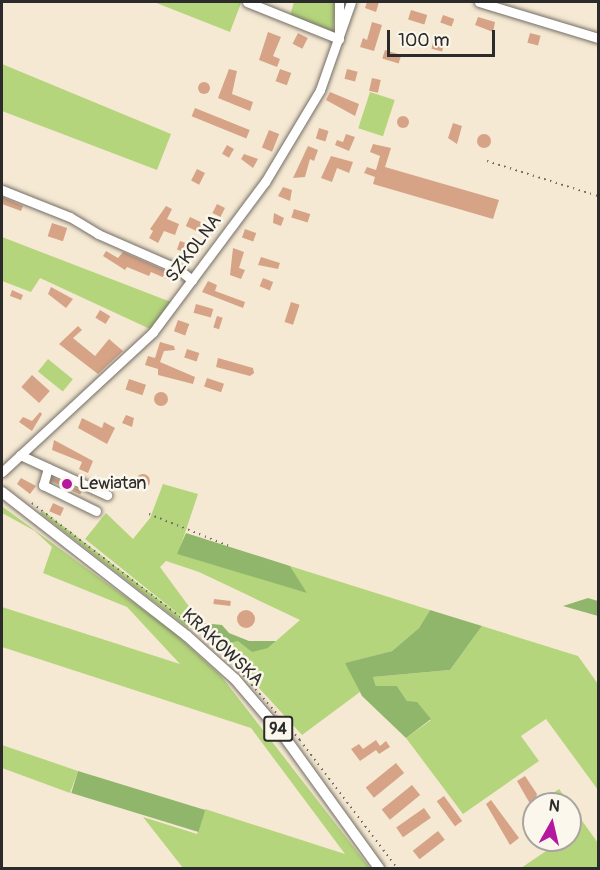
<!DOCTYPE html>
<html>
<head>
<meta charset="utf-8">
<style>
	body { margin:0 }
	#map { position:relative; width:600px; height:870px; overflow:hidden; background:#f6e9d3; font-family:Pangolin,sans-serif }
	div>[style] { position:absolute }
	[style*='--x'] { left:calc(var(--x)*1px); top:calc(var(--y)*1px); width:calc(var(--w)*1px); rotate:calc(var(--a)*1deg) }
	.green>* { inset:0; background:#b5d57c; transform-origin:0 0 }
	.forest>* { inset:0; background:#90b66c; transform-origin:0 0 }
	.building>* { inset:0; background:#d6a387; transform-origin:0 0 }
	.round { border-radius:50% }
	.path>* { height:1.5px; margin-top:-0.75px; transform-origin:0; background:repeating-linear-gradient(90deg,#726e66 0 1.5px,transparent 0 6px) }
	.roads { filter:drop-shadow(0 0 2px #726e66) drop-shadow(0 0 2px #726e66) }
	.minor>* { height:9px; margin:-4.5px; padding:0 4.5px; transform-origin:4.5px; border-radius:4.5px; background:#fff }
	.major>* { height:10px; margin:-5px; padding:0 5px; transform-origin:5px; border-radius:5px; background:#fff }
	.dots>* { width:16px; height:16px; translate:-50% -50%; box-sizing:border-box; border:3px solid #fbf7ec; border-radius:50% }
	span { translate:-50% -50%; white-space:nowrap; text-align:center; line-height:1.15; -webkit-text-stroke:5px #fbf7ec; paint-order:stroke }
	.shield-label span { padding:2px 4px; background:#fbf7ec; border:2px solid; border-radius:4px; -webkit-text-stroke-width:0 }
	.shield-label { font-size:16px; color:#2b2b2b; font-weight:700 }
	.street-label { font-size:18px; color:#2b2b2b }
	.poi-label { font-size:18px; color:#2b2b2b }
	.left { translate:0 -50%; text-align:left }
	.frame { position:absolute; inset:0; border:3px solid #2b2b2b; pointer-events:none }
	.north { position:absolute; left:522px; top:792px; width:60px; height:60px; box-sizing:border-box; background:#fbf7ec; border:2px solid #a8a59f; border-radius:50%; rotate:8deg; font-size:16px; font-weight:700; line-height:24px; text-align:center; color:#2b2b2b }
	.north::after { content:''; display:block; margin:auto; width:21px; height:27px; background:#b5179e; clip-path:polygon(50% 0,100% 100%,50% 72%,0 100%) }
	.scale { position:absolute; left:387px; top:30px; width:108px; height:27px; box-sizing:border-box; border:3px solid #2b2b2b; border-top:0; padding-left:8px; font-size:18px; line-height:21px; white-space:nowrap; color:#2b2b2b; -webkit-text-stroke:4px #fbf7ec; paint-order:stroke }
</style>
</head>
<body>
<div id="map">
	<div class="green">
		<div style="clip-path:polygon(154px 2px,238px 2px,241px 3px,230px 32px)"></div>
		<div style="clip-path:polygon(294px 2px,335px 2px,333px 33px,290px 16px)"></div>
		<div style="clip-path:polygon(2px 64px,171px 134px,157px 170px,2px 111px)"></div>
		<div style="left:370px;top:92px;width:26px;height:38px;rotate:18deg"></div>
		<div style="clip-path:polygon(2px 237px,171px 302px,150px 329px,40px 278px,31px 292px,2px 281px)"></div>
		<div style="left:48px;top:359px;width:32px;height:16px;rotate:39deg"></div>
		<div style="clip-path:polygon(evenodd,163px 484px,198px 494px,178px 554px,306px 592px,290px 566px,430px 610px,419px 628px,392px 651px,346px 663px,360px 692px,302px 735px,226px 652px,85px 539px,106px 513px,133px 539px,150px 518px,163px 484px,166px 561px,199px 572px,300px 620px,268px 648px,238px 640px,222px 644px,196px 616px,160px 567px,166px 561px)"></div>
		<div style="clip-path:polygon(3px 507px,172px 631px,221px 676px,370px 868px,183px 868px,143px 817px,197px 834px,205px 809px,345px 854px,251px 728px,2px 647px,2px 607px,180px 664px,127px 607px,43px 573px,52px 547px,35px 531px,2px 513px)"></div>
		<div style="clip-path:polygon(43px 511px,84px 542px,192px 625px,188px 628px,40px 513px)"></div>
		<div style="clip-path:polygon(482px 626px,578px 656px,598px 684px,598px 790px,546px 719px,521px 736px,539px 761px,463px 814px,406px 738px,431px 720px,407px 701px,397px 686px,376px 686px,373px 677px,450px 670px)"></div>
		<div style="clip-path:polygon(2px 745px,78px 771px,70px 793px,2px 768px)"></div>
		<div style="clip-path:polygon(559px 789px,570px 804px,537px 804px)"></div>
		<div style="clip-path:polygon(570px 804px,598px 843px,598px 868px,521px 868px,549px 849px,543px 840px,570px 840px)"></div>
	</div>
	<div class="forest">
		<div style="clip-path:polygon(186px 533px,290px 566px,307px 593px,177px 554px)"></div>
		<div style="clip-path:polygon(588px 598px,598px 601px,598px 616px,563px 606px)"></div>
		<div style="clip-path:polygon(430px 610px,482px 626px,450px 670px,373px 677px,376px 686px,397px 686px,407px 701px,417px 702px,431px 719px,406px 738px,362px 696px,345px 663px,392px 651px,419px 628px)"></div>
		<div style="clip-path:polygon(202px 623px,222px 625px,229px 633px,249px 641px,276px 641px,268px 648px,252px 652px,238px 641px,223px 644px)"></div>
		<div style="left:78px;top:771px;width:133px;height:23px;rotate:17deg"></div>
	</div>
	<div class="building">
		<div style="clip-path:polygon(367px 2px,379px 2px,376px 12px,365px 8px)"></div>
		<div style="left:411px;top:10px;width:17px;height:10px;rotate:17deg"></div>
		<div style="left:443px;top:15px;width:12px;height:8px;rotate:20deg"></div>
		<div style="clip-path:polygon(478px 17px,495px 22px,493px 32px,475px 25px)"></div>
		<div style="clip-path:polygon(372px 22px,382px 25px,374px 51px,360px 47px,363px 38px,367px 40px)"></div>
		<div style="clip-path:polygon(268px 32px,281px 37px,273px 56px,280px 59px,277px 67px,259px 60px)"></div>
		<div style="left:298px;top:33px;width:11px;height:12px;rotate:27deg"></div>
		<div style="left:530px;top:33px;width:11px;height:10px;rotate:15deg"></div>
		<div style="left:434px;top:39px;width:11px;height:10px;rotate:15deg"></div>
		<div style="left:385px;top:50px;width:17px;height:9px;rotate:17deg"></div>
		<div style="clip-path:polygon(229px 69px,237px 71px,232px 94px,253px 102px,250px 111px,218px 98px)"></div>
		<div style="left:280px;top:69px;width:12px;height:13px;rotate:20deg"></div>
		<div style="left:347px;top:69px;width:11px;height:10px;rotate:15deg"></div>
		<div style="left:372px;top:78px;width:9px;height:13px;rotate:13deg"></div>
		<div class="round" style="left:198px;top:82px;width:12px;height:12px"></div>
		<div style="clip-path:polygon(330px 92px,359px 104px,355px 116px,326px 100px)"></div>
		<div style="left:195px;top:108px;width:59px;height:9px;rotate:22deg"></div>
		<div class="round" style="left:397px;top:116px;width:12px;height:12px"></div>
		<div style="clip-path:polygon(453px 123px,462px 126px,457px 144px,448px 138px)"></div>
		<div style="left:319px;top:128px;width:10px;height:11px;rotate:17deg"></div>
		<div style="left:269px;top:130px;width:11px;height:19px;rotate:22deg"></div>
		<div class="round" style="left:477px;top:134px;width:14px;height:14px"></div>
		<div style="clip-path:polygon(346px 134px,355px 137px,349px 151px,335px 145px,337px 140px,343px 142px)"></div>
		<div style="clip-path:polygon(373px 144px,391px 148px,385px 167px,499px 200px,493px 219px,373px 184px,375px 177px,364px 173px,367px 167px,376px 170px,380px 156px,370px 152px)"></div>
		<div style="left:227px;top:145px;width:8px;height:10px;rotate:30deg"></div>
		<div style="clip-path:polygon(308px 146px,318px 150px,314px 161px,310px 159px,305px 177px,293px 178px)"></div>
		<div style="clip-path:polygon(244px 154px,258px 159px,253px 168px,241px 159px)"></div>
		<div style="clip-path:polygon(331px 156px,353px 162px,349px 173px,337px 168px,332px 182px,321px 178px)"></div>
		<div style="left:197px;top:169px;width:9px;height:13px;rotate:27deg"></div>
		<div style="clip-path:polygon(283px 187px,292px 190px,290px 201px,278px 196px)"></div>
		<div style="clip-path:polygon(2px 197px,23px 206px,21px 211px,2px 204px)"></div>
		<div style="left:217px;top:204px;width:9px;height:10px;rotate:27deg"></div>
		<div style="clip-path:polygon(166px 206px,172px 209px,167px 219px,179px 224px,175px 235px,164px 231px,158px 243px,149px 238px,153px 231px,150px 229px)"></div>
		<div style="left:294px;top:209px;width:17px;height:9px;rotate:17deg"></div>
		<div style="clip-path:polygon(274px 213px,284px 218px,281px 226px,273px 223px)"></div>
		<div style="left:190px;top:217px;width:14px;height:10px;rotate:25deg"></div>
		<div style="left:52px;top:223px;width:16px;height:14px;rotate:18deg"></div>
		<div style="left:245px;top:229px;width:12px;height:9px;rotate:20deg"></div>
		<div style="left:180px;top:241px;width:12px;height:9px;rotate:20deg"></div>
		<div style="clip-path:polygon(233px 248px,244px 252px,239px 268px,245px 270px,241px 279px,230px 275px)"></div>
		<div style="clip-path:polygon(106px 251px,118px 258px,123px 252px,171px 273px,169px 280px,151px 272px,149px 276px,127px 267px,125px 270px,103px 256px)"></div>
		<div style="clip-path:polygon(261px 257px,280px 263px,278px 269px,258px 265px)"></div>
		<div style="left:263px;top:278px;width:11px;height:9px;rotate:22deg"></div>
		<div style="clip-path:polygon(208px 281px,217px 285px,215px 291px,245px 302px,243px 308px,202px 292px)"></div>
		<div style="clip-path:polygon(51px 287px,73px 299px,66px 308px,48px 294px)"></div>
		<div style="clip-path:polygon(12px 290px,23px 295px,21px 300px,10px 296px)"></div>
		<div style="left:291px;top:302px;width:9px;height:21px;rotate:18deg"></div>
		<div style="left:196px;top:304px;width:18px;height:9px;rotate:16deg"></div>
		<div style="left:100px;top:310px;width:12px;height:9px;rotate:31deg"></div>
		<div style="left:217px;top:316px;width:6px;height:12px;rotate:18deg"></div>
		<div style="left:178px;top:320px;width:12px;height:12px;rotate:20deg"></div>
		<div style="clip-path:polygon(78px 326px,82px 330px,73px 338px,95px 356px,109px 339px,123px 351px,98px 374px,59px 344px)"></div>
		<div style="clip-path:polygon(160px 342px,174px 346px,175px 350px,164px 351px,160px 362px,195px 377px,193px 384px,158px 375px,158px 369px,145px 365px,148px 356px,155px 358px)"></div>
		<div style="left:187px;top:349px;width:13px;height:9px;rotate:18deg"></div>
		<div style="clip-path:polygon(218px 358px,253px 368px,254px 373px,250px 376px,216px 367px)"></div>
		<div style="left:32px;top:375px;width:24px;height:16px;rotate:42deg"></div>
		<div style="left:207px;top:378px;width:18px;height:9px;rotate:19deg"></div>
		<div style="left:129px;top:379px;width:18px;height:11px;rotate:19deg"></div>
		<div class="round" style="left:154px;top:392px;width:14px;height:14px"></div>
		<div style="clip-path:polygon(40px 412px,42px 414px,32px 431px,19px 422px,23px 417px,32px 421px)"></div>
		<div style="clip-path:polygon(126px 415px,134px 418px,132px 427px,122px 423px)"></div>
		<div style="clip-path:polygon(82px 418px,102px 428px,104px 422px,115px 428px,107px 444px,78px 428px)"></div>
		<div style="clip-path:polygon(54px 440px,93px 461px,88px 473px,79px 469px,82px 462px,52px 450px)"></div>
		<div class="round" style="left:136px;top:474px;width:14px;height:14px"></div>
		<div style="left:52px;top:477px;width:33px;height:4px;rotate:25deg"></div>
		<div style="clip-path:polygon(21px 478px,36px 486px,30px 494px,17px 484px)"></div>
		<div style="left:53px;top:503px;width:12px;height:9px;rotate:24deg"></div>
		<div style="left:214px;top:599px;width:17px;height:5px;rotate:7deg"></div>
		<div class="round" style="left:237px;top:610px;width:18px;height:18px"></div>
		<div style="clip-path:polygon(376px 740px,380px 746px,386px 741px,390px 747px,379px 754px,376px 750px,360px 761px,351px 749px,359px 744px,363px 749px)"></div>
		<div style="left:396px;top:763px;width:13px;height:39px;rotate:51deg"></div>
		<div style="clip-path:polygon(525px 776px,537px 794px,535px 801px,529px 802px,517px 781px)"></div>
		<div style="left:412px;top:785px;width:13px;height:39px;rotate:51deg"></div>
		<div style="left:444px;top:796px;width:31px;height:9px;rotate:54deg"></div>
		<div style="clip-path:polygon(491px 800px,519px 838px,510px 845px,486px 804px)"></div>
		<div style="left:424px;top:808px;width:12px;height:34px;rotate:55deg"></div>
		<div style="left:438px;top:831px;width:11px;height:32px;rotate:52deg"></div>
	</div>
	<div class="path">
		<div style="--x:487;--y:161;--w:116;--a:17.5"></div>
		<div style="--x:32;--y:503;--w:232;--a:37.5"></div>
		<div style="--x:216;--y:644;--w:128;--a:48.8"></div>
		<div style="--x:300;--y:740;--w:161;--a:52.8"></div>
		<div style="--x:149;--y:514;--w:86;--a:21.8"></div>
	</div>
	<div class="roads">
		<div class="minor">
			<div style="--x:247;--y:2;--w:99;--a:21.9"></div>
			<div style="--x:339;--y:39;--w:37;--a:-90"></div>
			<div style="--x:479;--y:2;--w:124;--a:16.8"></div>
			<div style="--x:2;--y:190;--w:73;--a:21.7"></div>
			<div style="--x:70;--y:217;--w:33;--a:31"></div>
			<div style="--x:98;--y:234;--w:87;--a:23.6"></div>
			<div style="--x:178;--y:269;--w:18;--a:38"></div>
			<div style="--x:20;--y:455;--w:96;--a:24.7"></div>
			<div style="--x:48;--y:468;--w:18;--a:106"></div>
			<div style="--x:43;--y:485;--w:59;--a:26.1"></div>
			<div style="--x:2;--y:472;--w:206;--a:-42.8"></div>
			<div style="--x:153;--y:332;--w:187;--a:-53.3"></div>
			<div style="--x:265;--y:182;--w:107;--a:-59.1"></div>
			<div style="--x:320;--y:90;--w:93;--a:-70.6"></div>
		</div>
		<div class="major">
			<div style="--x:2;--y:492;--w:234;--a:37.9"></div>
			<div style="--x:187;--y:636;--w:64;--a:41.9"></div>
			<div style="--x:235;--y:679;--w:74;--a:49.4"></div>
			<div style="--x:283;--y:735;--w:164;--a:54.2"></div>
		</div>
	</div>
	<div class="dots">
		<div style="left:67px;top:484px;background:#b5179e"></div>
	</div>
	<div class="shield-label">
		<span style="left:278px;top:729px">94</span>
	</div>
	<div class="street-label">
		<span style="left:194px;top:249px;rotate:-53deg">SZKOLNA</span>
		<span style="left:222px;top:648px;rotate:43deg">KRAKOWSKA</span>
	</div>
	<div class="poi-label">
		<span class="left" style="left:79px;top:484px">Lewiatan</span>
	</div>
	<div class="frame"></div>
	<div class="north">N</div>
	<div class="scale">100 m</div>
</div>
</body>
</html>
